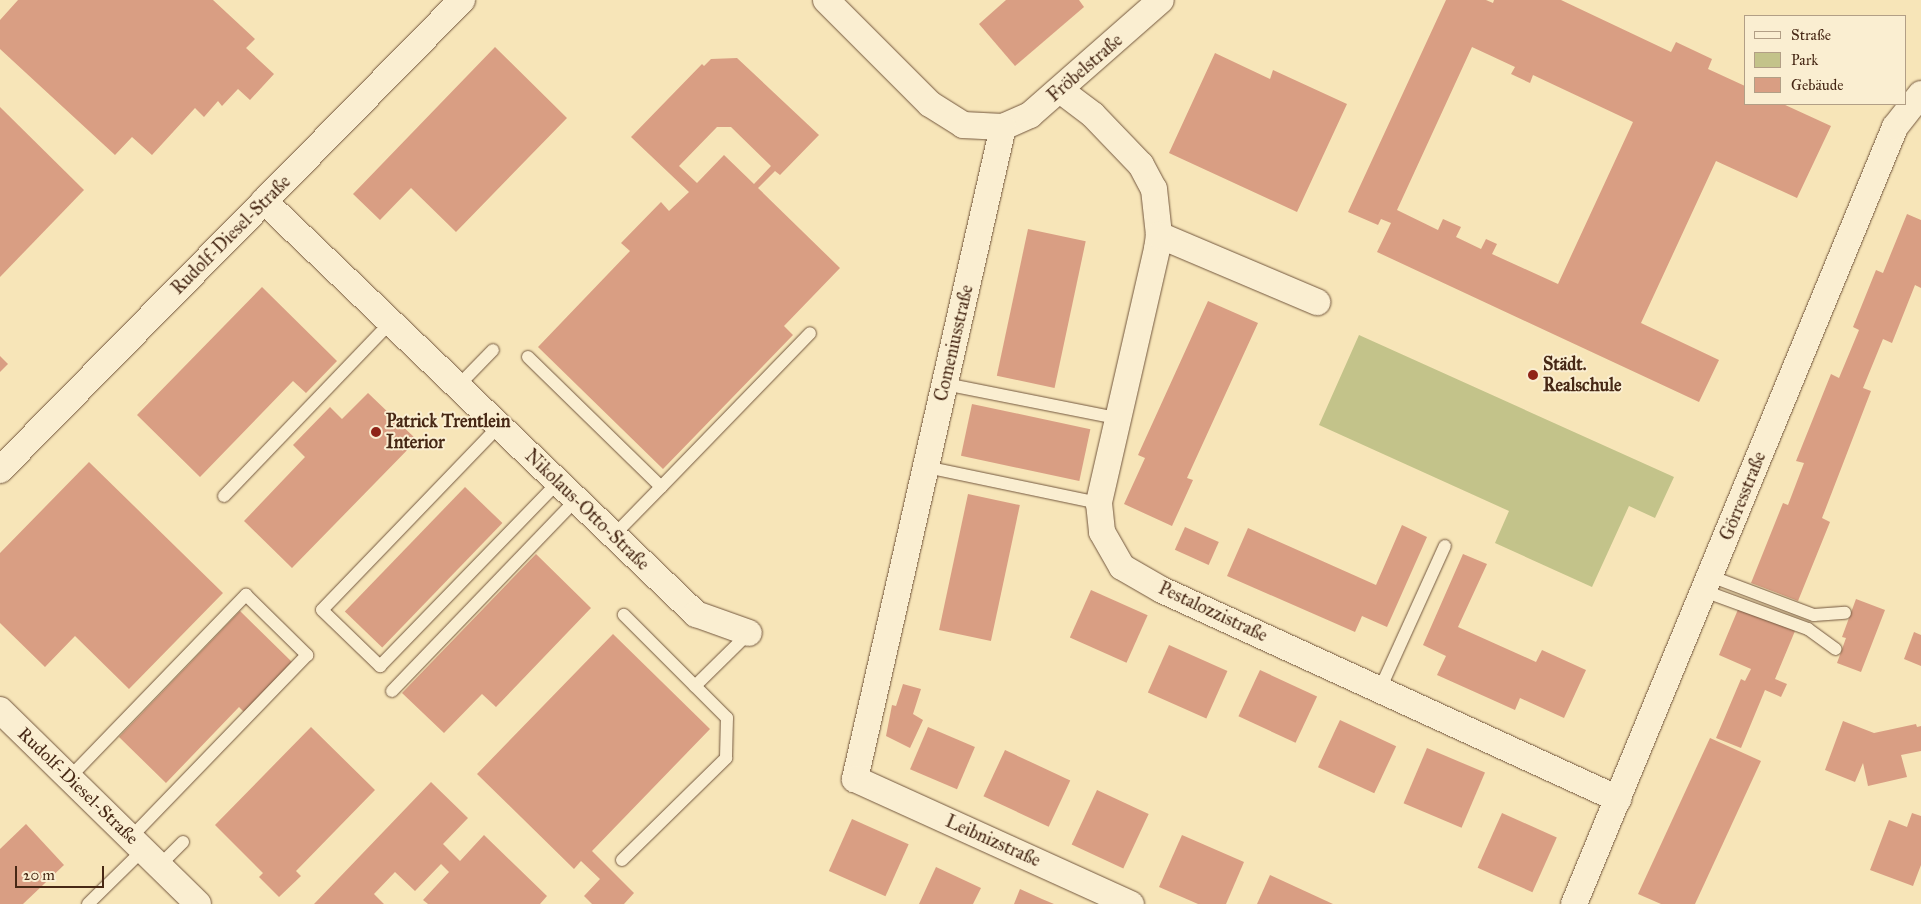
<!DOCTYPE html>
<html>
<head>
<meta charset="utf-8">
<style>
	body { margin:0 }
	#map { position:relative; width:1921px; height:904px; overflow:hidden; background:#f7e5b8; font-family:"IM FELL Great Primer",serif }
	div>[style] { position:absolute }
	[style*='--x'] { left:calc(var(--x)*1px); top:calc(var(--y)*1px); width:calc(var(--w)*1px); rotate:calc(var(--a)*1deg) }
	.green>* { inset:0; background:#c3c38a }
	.building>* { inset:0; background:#d99e83; transform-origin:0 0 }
	.roads { filter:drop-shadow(0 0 1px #73573e) drop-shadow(0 0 1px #73573e) }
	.service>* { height:12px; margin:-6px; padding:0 6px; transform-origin:6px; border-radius:6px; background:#faeed1 }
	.minor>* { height:26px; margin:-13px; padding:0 13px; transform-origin:13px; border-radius:13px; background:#faeed1 }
	.dots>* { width:14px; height:14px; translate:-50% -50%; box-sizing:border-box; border:2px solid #faeed1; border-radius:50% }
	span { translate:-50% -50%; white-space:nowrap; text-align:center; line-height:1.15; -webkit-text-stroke:4px #faeed1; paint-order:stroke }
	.street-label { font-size:18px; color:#472815 }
	.poi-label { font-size:18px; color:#472815; font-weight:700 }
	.left { translate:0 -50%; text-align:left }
	.legend { position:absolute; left:1744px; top:15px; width:162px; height:90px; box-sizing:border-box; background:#faeed1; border:1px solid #b29f86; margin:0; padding:6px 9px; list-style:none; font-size:15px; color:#472815 }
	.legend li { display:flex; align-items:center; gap:10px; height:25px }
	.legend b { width:25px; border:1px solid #b29f86 }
	.scale { position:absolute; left:15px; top:866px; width:89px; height:22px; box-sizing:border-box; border:2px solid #472815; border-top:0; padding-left:6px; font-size:15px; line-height:18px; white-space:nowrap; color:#472815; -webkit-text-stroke:4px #faeed1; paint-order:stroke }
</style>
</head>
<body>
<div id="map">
	<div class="green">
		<div style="clip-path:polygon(1359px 335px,1674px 477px,1655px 518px,1629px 506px,1592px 587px,1495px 543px,1509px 511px,1319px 425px)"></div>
	</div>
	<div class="building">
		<div style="clip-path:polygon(18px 0,213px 0,255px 39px,246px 48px,274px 74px,250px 100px,238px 89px,222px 106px,218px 101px,204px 117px,195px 108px,152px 155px,132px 137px,115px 155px,0 49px,0 20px)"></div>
		<div style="clip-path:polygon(1006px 0,1079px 0,1084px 7px,1015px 66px,979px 24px)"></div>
		<div style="clip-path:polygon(evenodd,1446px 0,1486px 0,1493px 3px,1494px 0,1561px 0,1671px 52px,1676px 42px,1712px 59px,1708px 69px,1745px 86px,1745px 104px,1783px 104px,1831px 126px,1797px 198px,1716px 161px,1641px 323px,1719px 360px,1699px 402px,1377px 252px,1391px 223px,1381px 219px,1378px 225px,1348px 212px,1446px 0,1472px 47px,1515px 67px,1511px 74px,1530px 83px,1533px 75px,1633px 122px,1558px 284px,1492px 254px,1497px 244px,1486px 239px,1481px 249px,1456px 237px,1461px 227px,1443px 219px,1438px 230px,1397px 210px,1472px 47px)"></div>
		<div style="clip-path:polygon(495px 47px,567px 118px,456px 232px,411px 188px,380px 220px,353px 194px)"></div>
		<div style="clip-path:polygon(1215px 53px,1270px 79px,1273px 70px,1347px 104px,1297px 212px,1169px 153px)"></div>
		<div style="clip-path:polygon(evenodd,737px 58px,819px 135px,780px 175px,775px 171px,758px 188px,840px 268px,784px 326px,793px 335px,663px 469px,538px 347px,630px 251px,621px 243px,661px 202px,669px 211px,689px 192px,631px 137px,702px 64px,704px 66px,711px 59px,737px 58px,717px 127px,731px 127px,771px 166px,754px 184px,724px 155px,697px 183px,679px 166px,717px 127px)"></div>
		<div style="clip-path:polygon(0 107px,84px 190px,0 277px)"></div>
		<div style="clip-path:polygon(1907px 214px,1921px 220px,1921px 288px,1915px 285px,1892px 343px,1883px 339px,1863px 388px,1871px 391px,1822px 518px,1830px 522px,1798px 601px,1751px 583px,1783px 503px,1788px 505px,1804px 463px,1796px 461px,1831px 374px,1839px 378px,1859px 330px,1853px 327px,1876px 270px,1883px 273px)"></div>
		<div style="left:1028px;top:229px;width:59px;height:150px;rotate:12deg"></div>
		<div style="clip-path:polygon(262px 287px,337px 361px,306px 393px,293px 381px,200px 477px,137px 415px)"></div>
		<div style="clip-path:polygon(1208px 301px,1258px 323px,1187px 478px,1193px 480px,1172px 526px,1124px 504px,1145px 458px,1138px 455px)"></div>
		<div style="clip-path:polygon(0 356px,8px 364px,0 372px)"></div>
		<div style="clip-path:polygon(368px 393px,417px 440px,292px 568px,244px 521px,305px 457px,293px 445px,330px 407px,342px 419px)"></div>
		<div style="left:972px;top:404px;width:121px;height:53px;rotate:12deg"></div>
		<div style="clip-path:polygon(89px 462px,223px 593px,129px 689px,75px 636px,45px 667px,0 623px,0 553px)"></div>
		<div style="left:465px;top:487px;width:52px;height:173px;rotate:44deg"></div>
		<div style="left:968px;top:494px;width:53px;height:139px;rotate:12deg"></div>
		<div style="clip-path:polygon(1402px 525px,1427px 537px,1387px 627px,1362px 616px,1355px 632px,1227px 576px,1248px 528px,1376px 585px)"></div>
		<div style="left:1185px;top:527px;width:37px;height:25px;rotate:24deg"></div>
		<div style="clip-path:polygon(536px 554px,591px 608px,496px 707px,482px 694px,444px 733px,402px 693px)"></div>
		<div style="clip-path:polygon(1463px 554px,1487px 564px,1458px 627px,1536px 662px,1542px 650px,1586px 670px,1564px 718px,1520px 698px,1515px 710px,1437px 675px,1446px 656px,1423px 645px)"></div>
		<div style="left:1091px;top:590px;width:62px;height:52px;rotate:24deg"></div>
		<div style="clip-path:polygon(1856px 599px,1885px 610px,1861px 672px,1837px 663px,1846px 638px,1842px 637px)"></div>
		<div style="clip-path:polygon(1739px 607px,1795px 631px,1775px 679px,1787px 684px,1781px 697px,1765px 690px,1741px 748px,1716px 738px,1741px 679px,1745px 681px,1751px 669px,1719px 655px)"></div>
		<div style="clip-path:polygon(240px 611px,293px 663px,245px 713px,239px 707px,166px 783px,119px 737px)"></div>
		<div style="clip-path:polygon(1914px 632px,1921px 635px,1921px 666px,1904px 659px)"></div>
		<div style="clip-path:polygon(613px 634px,710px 729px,592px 851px,634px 893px,624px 904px,592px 904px,584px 896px,600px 879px,581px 861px,574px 869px,477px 774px)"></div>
		<div style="left:1169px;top:645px;width:64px;height:52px;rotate:24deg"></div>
		<div style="left:1260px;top:670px;width:63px;height:51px;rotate:25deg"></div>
		<div style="clip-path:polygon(903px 684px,921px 689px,913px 714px,923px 720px,910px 748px,886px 736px,892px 705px,896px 706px)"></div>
		<div style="left:1340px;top:720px;width:62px;height:52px;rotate:25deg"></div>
		<div style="clip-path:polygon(1843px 721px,1874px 733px,1916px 724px,1917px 727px,1921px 726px,1921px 751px,1901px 755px,1907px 777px,1868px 786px,1863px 763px,1855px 782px,1825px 770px)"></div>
		<div style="clip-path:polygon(311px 727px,375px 790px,296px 871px,301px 876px,279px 897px,259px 877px,263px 873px,215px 825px)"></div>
		<div style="left:928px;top:727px;width:51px;height:46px;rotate:23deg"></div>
		<div style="clip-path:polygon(1710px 738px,1761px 761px,1695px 904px,1661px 904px,1638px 894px)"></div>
		<div style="left:1427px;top:748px;width:63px;height:60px;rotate:23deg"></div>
		<div style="left:1005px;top:750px;width:72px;height:51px;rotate:25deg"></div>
		<div style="clip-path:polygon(431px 782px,468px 818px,443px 844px,460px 861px,484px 835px,547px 896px,540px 904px,428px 904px,423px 900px,449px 872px,441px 864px,415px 891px,395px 872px,374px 894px,384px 904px,314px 904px)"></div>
		<div style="left:1097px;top:790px;width:57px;height:60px;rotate:25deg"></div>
		<div style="left:1502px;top:813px;width:60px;height:60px;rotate:24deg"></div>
		<div style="clip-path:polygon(1912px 813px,1921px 816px,1921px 865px,1913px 886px,1870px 870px,1889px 820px,1907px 827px)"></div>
		<div style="left:852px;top:819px;width:62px;height:57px;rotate:24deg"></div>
		<div style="clip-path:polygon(26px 824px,64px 865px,23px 904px,0 904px,0 849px)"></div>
		<div style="clip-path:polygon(1182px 835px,1244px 862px,1226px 904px,1198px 904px,1159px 887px)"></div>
		<div style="clip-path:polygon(936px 867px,981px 888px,973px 904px,919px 904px)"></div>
		<div style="clip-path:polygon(1270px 875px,1333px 904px,1257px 904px)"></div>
		<div style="clip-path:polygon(1020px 889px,1042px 899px,1054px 904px,1014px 904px)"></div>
	</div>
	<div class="roads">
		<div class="service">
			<div style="--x:528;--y:357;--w:186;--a:44.3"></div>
			<div style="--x:661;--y:487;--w:67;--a:134.4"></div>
			<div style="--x:945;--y:384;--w:174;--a:11.2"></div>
			<div style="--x:458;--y:386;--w:50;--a:-45.8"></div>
			<div style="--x:499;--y:426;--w:255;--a:133.9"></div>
			<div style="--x:322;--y:610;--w:81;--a:44"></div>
			<div style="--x:380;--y:666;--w:256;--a:-45.9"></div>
			<div style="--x:926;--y:467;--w:177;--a:11.8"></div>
			<div style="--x:661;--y:487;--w:214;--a:-45.9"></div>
			<div style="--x:224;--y:496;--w:241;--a:-46.2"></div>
			<div style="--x:1710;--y:576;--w:111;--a:20.6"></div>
			<div style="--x:1814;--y:615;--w:31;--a:-4"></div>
			<div style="--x:1704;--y:591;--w:111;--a:20.1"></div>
			<div style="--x:1808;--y:629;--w:34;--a:36"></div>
			<div style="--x:695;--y:686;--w:76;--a:-44.5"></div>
			<div style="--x:1380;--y:689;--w:157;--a:-65.6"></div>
			<div style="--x:392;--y:691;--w:265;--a:-46.1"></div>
			<div style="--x:69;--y:778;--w:255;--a:-46"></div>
			<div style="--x:246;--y:595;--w:86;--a:44.5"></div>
			<div style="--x:307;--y:655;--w:255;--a:134"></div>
			<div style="--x:622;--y:860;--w:146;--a:-44.4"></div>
			<div style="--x:726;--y:758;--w:40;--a:-88.6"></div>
			<div style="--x:727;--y:718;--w:146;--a:-135"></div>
			<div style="--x:159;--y:866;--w:34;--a:-45"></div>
			<div style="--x:88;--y:904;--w:77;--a:-44.5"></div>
		</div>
		<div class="minor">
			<div style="--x:826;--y:0;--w:147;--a:45"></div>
			<div style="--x:930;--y:104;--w:39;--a:32"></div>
			<div style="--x:963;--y:125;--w:40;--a:2.9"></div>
			<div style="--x:1003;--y:127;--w:30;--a:-24"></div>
			<div style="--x:1030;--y:115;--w:174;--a:-41.3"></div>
			<div style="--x:1060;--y:90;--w:41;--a:37.1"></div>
			<div style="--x:1093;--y:115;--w:69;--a:46.2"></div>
			<div style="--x:1141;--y:165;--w:27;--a:62"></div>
			<div style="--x:1154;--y:189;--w:46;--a:83.8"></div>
			<div style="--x:1159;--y:235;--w:14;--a:98"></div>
			<div style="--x:1157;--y:249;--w:261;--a:102.9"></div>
			<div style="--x:1099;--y:503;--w:29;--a:84"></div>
			<div style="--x:1102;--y:532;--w:40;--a:60.3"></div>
			<div style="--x:1122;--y:567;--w:46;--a:29.9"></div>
			<div style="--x:1162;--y:590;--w:502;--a:24.62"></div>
			<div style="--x:1003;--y:127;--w:669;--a:102.79"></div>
			<div style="--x:855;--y:779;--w:303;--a:24.4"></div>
			<div style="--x:264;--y:201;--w:598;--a:43.71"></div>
			<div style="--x:696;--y:614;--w:56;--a:19.7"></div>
			<div style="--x:1159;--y:235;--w:172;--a:23"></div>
			<div style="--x:0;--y:470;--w:659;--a:-45.49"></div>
			<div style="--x:0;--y:710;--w:277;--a:44.4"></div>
			<div style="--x:1574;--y:904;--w:841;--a:-67.55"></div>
			<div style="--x:1895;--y:127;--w:42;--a:-51.8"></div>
		</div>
	</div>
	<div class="dots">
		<div style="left:1533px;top:375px;background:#8f2418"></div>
		<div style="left:376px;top:432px;background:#8f2418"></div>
	</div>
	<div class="street-label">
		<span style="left:1085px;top:68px;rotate:-41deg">Fröbelstraße</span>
		<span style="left:231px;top:235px;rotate:-45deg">Rudolf-Diesel-Straße</span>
		<span style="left:954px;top:343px;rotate:-77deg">Comeniusstraße</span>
		<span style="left:1743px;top:496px;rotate:-68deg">Görresstraße</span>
		<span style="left:587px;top:510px;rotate:44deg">Nikolaus-Otto-Straße</span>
		<span style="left:1213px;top:612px;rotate:25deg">Pestalozzistraße</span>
		<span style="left:78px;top:786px;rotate:44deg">Rudolf-Diesel-Straße</span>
		<span style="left:993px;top:841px;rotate:24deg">Leibnizstraße</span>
	</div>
	<div class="poi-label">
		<span class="left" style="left:1543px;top:375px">Städt.<br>Realschule</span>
		<span class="left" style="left:386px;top:432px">Patrick Trentlein<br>Interior</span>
	</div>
	<ul class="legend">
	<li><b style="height:6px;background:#faeed1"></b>Straße</li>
	<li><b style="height:14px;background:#c3c38a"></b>Park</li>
	<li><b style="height:14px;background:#d99e83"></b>Gebäude</li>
	</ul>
	<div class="scale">20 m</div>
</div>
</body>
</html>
